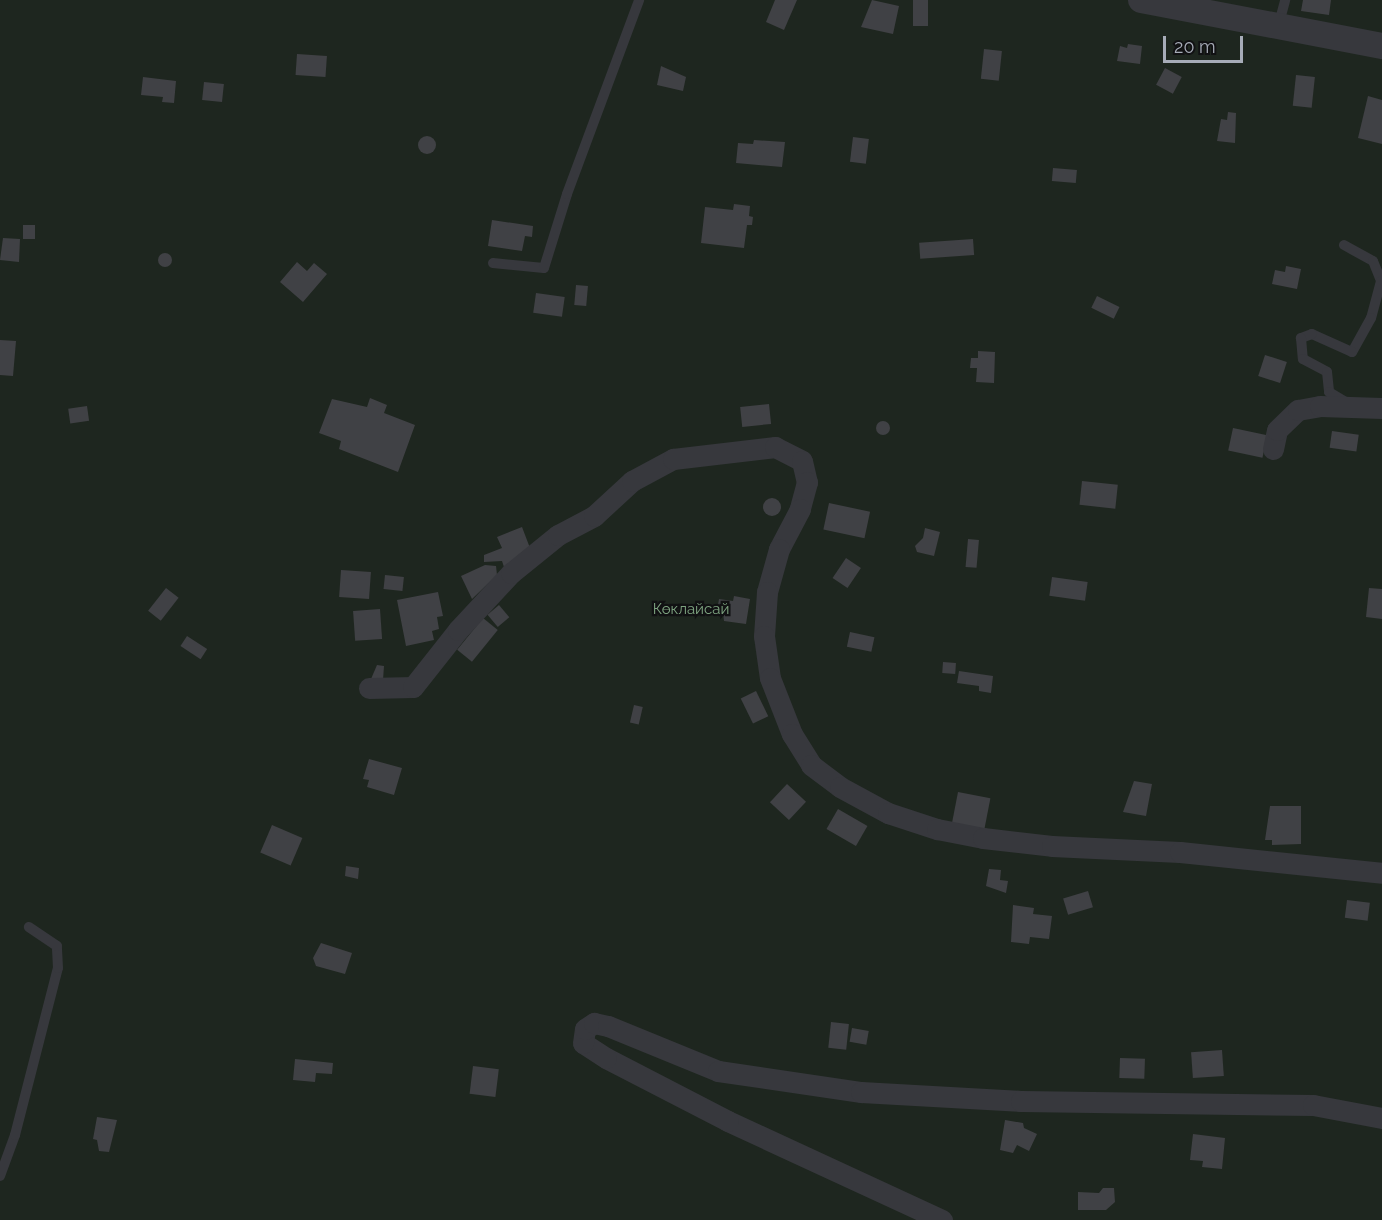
<!DOCTYPE html>
<html>
<head>
<meta charset="utf-8">
<style>
	body { margin:0 }
	#map { position:relative; width:1382px; height:1220px; overflow:hidden; background:#161618; font-family:Raleway,sans-serif }
	div>[style] { position:absolute }
	[style*='--x'] { left:calc(var(--x)*1px); top:calc(var(--y)*1px); width:calc(var(--w)*1px); rotate:calc(var(--a)*1deg) }
	.green>* { inset:0; background:#1e261f; transform-origin:0 0 }
	.building>* { inset:0; background:#404145; transform-origin:0 0 }
	.round { border-radius:50% }
	.service>* { height:10px; margin:-5px; padding:0 5px; transform-origin:5px; border-radius:5px; background:#37383d }
	.minor>* { height:21px; margin:-10.5px; padding:0 10.5px; transform-origin:10.5px; border-radius:10.5px; background:#37383d }
	.tertiary>* { height:26px; margin:-13px; padding:0 13px; transform-origin:13px; border-radius:13px; background:#37383d }
	span { translate:-50% -50%; white-space:nowrap; text-align:center; line-height:1.15; -webkit-text-stroke:4.5px #111113; paint-order:stroke }
	.park-label { font-size:15px; color:#7ea380 }
	.scale { position:absolute; left:1163px; top:36px; width:80px; height:27px; box-sizing:border-box; border:3px solid #a7acb8; border-top:0; padding-left:8px; font-size:18px; line-height:21px; white-space:nowrap; color:#a7acb8; -webkit-text-stroke:4px #111113; paint-order:stroke }
</style>
</head>
<body>
<div id="map">
	<div class="green">
		<div style="left:0;top:0;width:1382px;height:1220px"></div>
	</div>
	<div class="building">
		<div style="clip-path:polygon(775px 0,797px 0,784px 30px,766px 22px)"></div>
		<div style="clip-path:polygon(872px 0,899px 6px,893px 34px,861px 27px)"></div>
		<div style="left:913px;top:0;width:15px;height:26px"></div>
		<div style="clip-path:polygon(1303px 0,1331px 0,1329px 15px,1301px 11px)"></div>
		<div style="clip-path:polygon(1128px 44px,1142px 46px,1140px 64px,1117px 61px,1120px 46px,1127px 48px)"></div>
		<div style="left:984px;top:49px;width:18px;height:30px;rotate:6deg"></div>
		<div style="left:297px;top:54px;width:30px;height:21px;rotate:4deg"></div>
		<div style="clip-path:polygon(661px 66px,686px 77px,683px 91px,657px 85px)"></div>
		<div style="left:1165px;top:68px;width:19px;height:19px;rotate:28deg"></div>
		<div style="left:1296px;top:75px;width:19px;height:31px;rotate:6deg"></div>
		<div style="clip-path:polygon(143px 77px,176px 81px,174px 103px,162px 102px,163px 97px,141px 95px)"></div>
		<div style="left:204px;top:82px;width:20px;height:18px;rotate:6deg"></div>
		<div style="clip-path:polygon(1368px 96px,1382px 100px,1382px 144px,1358px 138px)"></div>
		<div style="clip-path:polygon(1228px 112px,1236px 113px,1235px 143px,1217px 141px,1221px 119px,1227px 120px)"></div>
		<div class="round" style="left:418px;top:136px;width:18px;height:18px"></div>
		<div style="left:853px;top:137px;width:16px;height:25px;rotate:7deg"></div>
		<div style="clip-path:polygon(754px 140px,785px 142px,782px 167px,736px 163px,738px 143px,753px 144px)"></div>
		<div style="left:1053px;top:168px;width:24px;height:13px;rotate:5deg"></div>
		<div style="clip-path:polygon(734px 204px,750px 206px,749px 216px,753px 217px,752px 225px,747px 225px,744px 248px,701px 243px,705px 207px,733px 210px)"></div>
		<div style="clip-path:polygon(492px 220px,533px 226px,532px 237px,525px 236px,522px 251px,488px 246px)"></div>
		<div style="left:23px;top:225px;width:12px;height:14px"></div>
		<div style="clip-path:polygon(3px 238px,20px 239px,19px 262px,0 260px)"></div>
		<div style="left:973px;top:239px;width:16px;height:54px;rotate:86deg"></div>
		<div class="round" style="left:158px;top:253px;width:14px;height:14px"></div>
		<div style="clip-path:polygon(297px 262px,307px 271px,314px 263px,327px 274px,303px 302px,280px 282px)"></div>
		<div style="clip-path:polygon(1286px 266px,1301px 269px,1297px 289px,1272px 284px,1275px 270px,1285px 272px)"></div>
		<div style="left:576px;top:285px;width:12px;height:20px;rotate:5deg"></div>
		<div style="left:536px;top:293px;width:29px;height:20px;rotate:8deg"></div>
		<div style="left:1097px;top:296px;width:25px;height:13px;rotate:26deg"></div>
		<div style="clip-path:polygon(0 340px,16px 341px,13px 376px,0 375px)"></div>
		<div style="clip-path:polygon(978px 351px,995px 352px,994px 383px,976px 382px,977px 368px,970px 368px,971px 358px,978px 358px)"></div>
		<div style="left:1265px;top:355px;width:23px;height:22px;rotate:18deg"></div>
		<div style="clip-path:polygon(370px 398px,387px 405px,384px 413px,415px 425px,398px 472px,339px 449px,341px 441px,319px 433px,332px 399px,367px 407px)"></div>
		<div style="left:769px;top:404px;width:20px;height:29px;rotate:84deg"></div>
		<div style="left:87px;top:406px;width:15px;height:19px;rotate:82deg"></div>
		<div class="round" style="left:876px;top:421px;width:14px;height:14px"></div>
		<div style="left:1233px;top:428px;width:35px;height:23px;rotate:12deg"></div>
		<div style="left:1332px;top:431px;width:27px;height:17px;rotate:8deg"></div>
		<div style="left:1082px;top:481px;width:36px;height:24px;rotate:6deg"></div>
		<div class="round" style="left:763px;top:498px;width:18px;height:18px"></div>
		<div style="left:829px;top:503px;width:42px;height:27px;rotate:12deg"></div>
		<div style="clip-path:polygon(522px 527px,530px 548px,504px 567px,502px 561px,484px 562px,484px 555px,502px 548px,497px 537px)"></div>
		<div style="clip-path:polygon(925px 528px,940px 532px,934px 556px,917px 552px,915px 546px,923px 538px)"></div>
		<div style="left:968px;top:539px;width:11px;height:28px;rotate:5deg"></div>
		<div style="left:846px;top:558px;width:18px;height:24px;rotate:34deg"></div>
		<div style="clip-path:polygon(485px 565px,496px 566px,497px 575px,472px 599px,461px 576px)"></div>
		<div style="left:341px;top:570px;width:30px;height:27px;rotate:4deg"></div>
		<div style="left:385px;top:575px;width:19px;height:14px;rotate:6deg"></div>
		<div style="left:1052px;top:577px;width:36px;height:19px;rotate:8deg"></div>
		<div style="left:166px;top:588px;width:16px;height:29px;rotate:38deg"></div>
		<div style="clip-path:polygon(1369px 588px,1382px 589px,1382px 619px,1366px 617px)"></div>
		<div style="clip-path:polygon(438px 592px,443px 616px,437px 617px,439px 629px,432px 631px,434px 640px,406px 646px,397px 600px)"></div>
		<div style="clip-path:polygon(734px 596px,750px 599px,746px 624px,724px 621px,723px 612px,717px 611px,719px 599px,733px 601px)"></div>
		<div style="left:499px;top:605px;width:16px;height:15px;rotate:50deg"></div>
		<div style="left:380px;top:609px;width:30px;height:27px;rotate:86deg"></div>
		<div style="left:483px;top:618px;width:19px;height:41px;rotate:39deg"></div>
		<div style="left:850px;top:632px;width:25px;height:15px;rotate:12deg"></div>
		<div style="left:187px;top:636px;width:24px;height:12px;rotate:33deg"></div>
		<div style="left:943px;top:662px;width:13px;height:11px;rotate:4deg"></div>
		<div style="clip-path:polygon(377px 665px,384px 666px,383px 680px,371px 679px)"></div>
		<div style="clip-path:polygon(959px 671px,993px 676px,991px 693px,979px 691px,979px 686px,957px 683px)"></div>
		<div style="left:756px;top:691px;width:28px;height:17px;rotate:64deg"></div>
		<div style="left:634px;top:705px;width:9px;height:18px;rotate:13deg"></div>
		<div style="clip-path:polygon(369px 759px,402px 768px,394px 795px,367px 787px,369px 780px,363px 779px)"></div>
		<div style="clip-path:polygon(1134px 781px,1152px 784px,1146px 816px,1123px 812px)"></div>
		<div style="left:787px;top:784px;width:26px;height:25px;rotate:43deg"></div>
		<div style="left:958px;top:792px;width:33px;height:32px;rotate:11deg"></div>
		<div style="clip-path:polygon(1270px 806px,1301px 806px,1301px 844px,1272px 845px,1272px 840px,1265px 840px)"></div>
		<div style="left:838px;top:809px;width:34px;height:23px;rotate:30deg"></div>
		<div style="left:272px;top:825px;width:33px;height:30px;rotate:23deg"></div>
		<div style="clip-path:polygon(346px 866px,359px 868px,358px 879px,345px 876px)"></div>
		<div style="clip-path:polygon(989px 869px,1001px 870px,1000px 880px,1008px 881px,1006px 893px,986px 886px)"></div>
		<div style="left:1088px;top:891px;width:17px;height:26px;rotate:73deg"></div>
		<div style="left:1347px;top:900px;width:23px;height:18px;rotate:7deg"></div>
		<div style="clip-path:polygon(1013px 905px,1034px 908px,1033px 914px,1052px 916px,1049px 939px,1030px 937px,1029px 944px,1011px 942px)"></div>
		<div style="clip-path:polygon(321px 943px,352px 953px,345px 974px,316px 966px,313px 958px)"></div>
		<div style="left:831px;top:1022px;width:18px;height:26px;rotate:6deg"></div>
		<div style="left:852px;top:1028px;width:17px;height:14px;rotate:10deg"></div>
		<div style="left:1222px;top:1050px;width:26px;height:31px;rotate:86deg"></div>
		<div style="left:1120px;top:1058px;width:25px;height:20px;rotate:2deg"></div>
		<div style="clip-path:polygon(295px 1059px,333px 1063px,332px 1074px,316px 1073px,315px 1082px,293px 1080px)"></div>
		<div style="left:473px;top:1066px;width:26px;height:28px;rotate:7deg"></div>
		<div style="clip-path:polygon(97px 1117px,117px 1120px,109px 1152px,99px 1151px,97px 1140px,93px 1139px)"></div>
		<div style="clip-path:polygon(1005px 1120px,1023px 1123px,1024px 1128px,1037px 1134px,1029px 1151px,1017px 1145px,1013px 1153px,1000px 1150px)"></div>
		<div style="clip-path:polygon(1193px 1134px,1225px 1138px,1222px 1169px,1202px 1167px,1203px 1161px,1190px 1160px)"></div>
		<div style="clip-path:polygon(1103px 1188px,1114px 1188px,1115px 1202px,1106px 1210px,1078px 1210px,1078px 1192px,1099px 1193px)"></div>
	</div>
	<div class="service">
		<div style="--x:1278;--y:27;--w:28;--a:-75"></div>
		<div style="--x:1344;--y:245;--w:33;--a:29"></div>
		<div style="--x:1373;--y:261;--w:22;--a:68"></div>
		<div style="--x:1381;--y:281;--w:38;--a:105"></div>
		<div style="--x:1371;--y:318;--w:39;--a:119"></div>
		<div style="--x:1352;--y:352;--w:44;--a:-155.8"></div>
		<div style="--x:1312;--y:334;--w:12;--a:160"></div>
		<div style="--x:1301;--y:338;--w:21;--a:85"></div>
		<div style="--x:1303;--y:359;--w:27;--a:28"></div>
		<div style="--x:1327;--y:372;--w:20;--a:84"></div>
		<div style="--x:1329;--y:392;--w:21;--a:31"></div>
		<div style="--x:493;--y:263;--w:51;--a:5.6"></div>
		<div style="--x:544;--y:268;--w:77;--a:-72.7"></div>
		<div style="--x:567;--y:194;--w:207;--a:-69.6"></div>
		<div style="--x:0;--y:1176;--w:44;--a:-69.9"></div>
		<div style="--x:15;--y:1135;--w:172;--a:-75.6"></div>
		<div style="--x:58;--y:968;--w:22;--a:-93"></div>
		<div style="--x:57;--y:946;--w:34;--a:-146"></div>
	</div>
	<div class="minor">
		<div style="--x:1273;--y:449;--w:19;--a:-78"></div>
		<div style="--x:1277;--y:430;--w:29;--a:-44"></div>
		<div style="--x:1298;--y:410;--w:22;--a:-10"></div>
		<div style="--x:1320;--y:406;--w:62;--a:1.8"></div>
		<div style="--x:369;--y:688;--w:44;--a:-1.3"></div>
		<div style="--x:413;--y:687;--w:73;--a:-51.7"></div>
		<div style="--x:458;--y:630;--w:78;--a:-47.1"></div>
		<div style="--x:511;--y:573;--w:60;--a:-39"></div>
		<div style="--x:558;--y:535;--w:41;--a:-27.8"></div>
		<div style="--x:594;--y:516;--w:52;--a:-42.6"></div>
		<div style="--x:632;--y:481;--w:47;--a:-28.2"></div>
		<div style="--x:673;--y:459;--w:103;--a:-6.7"></div>
		<div style="--x:775;--y:447;--w:30;--a:27"></div>
		<div style="--x:802;--y:461;--w:22;--a:77"></div>
		<div style="--x:807;--y:482;--w:28;--a:105"></div>
		<div style="--x:800;--y:509;--w:45;--a:117.7"></div>
		<div style="--x:779;--y:549;--w:45;--a:105.6"></div>
		<div style="--x:767;--y:592;--w:44;--a:93.9"></div>
		<div style="--x:764;--y:636;--w:42;--a:81.9"></div>
		<div style="--x:770;--y:678;--w:60;--a:68.6"></div>
		<div style="--x:792;--y:734;--w:36;--a:58"></div>
		<div style="--x:811;--y:765;--w:36;--a:37"></div>
		<div style="--x:840;--y:787;--w:55;--a:28.4"></div>
		<div style="--x:888;--y:813;--w:52;--a:18.1"></div>
		<div style="--x:937;--y:829;--w:47;--a:11.1"></div>
		<div style="--x:983;--y:838;--w:69;--a:6.6"></div>
		<div style="--x:1052;--y:846;--w:128;--a:2.7"></div>
		<div style="--x:1180;--y:852;--w:203;--a:5.9"></div>
		<div style="--x:942;--y:1220;--w:236;--a:-155.2"></div>
		<div style="--x:728;--y:1121;--w:137;--a:-152.7"></div>
		<div style="--x:606;--y:1058;--w:27;--a:-147"></div>
		<div style="--x:583;--y:1043;--w:14;--a:-82"></div>
		<div style="--x:585;--y:1029;--w:11;--a:-34"></div>
		<div style="--x:594;--y:1023;--w:14;--a:12"></div>
		<div style="--x:608;--y:1026;--w:119;--a:22.2"></div>
		<div style="--x:718;--y:1071;--w:145;--a:8.4"></div>
		<div style="--x:861;--y:1092;--w:160;--a:3.2"></div>
		<div style="--x:1021;--y:1101;--w:292;--a:0.8"></div>
		<div style="--x:1313;--y:1105;--w:70;--a:10.7"></div>
	</div>
	<div class="tertiary">
		<div style="--x:1141;--y:0;--w:245;--a:10.8"></div>
	</div>
	<div class="park-label">
		<span style="left:691px;top:610px">Көклайсай</span>
	</div>
	<div class="scale">20 m</div>
</div>
</body>
</html>
